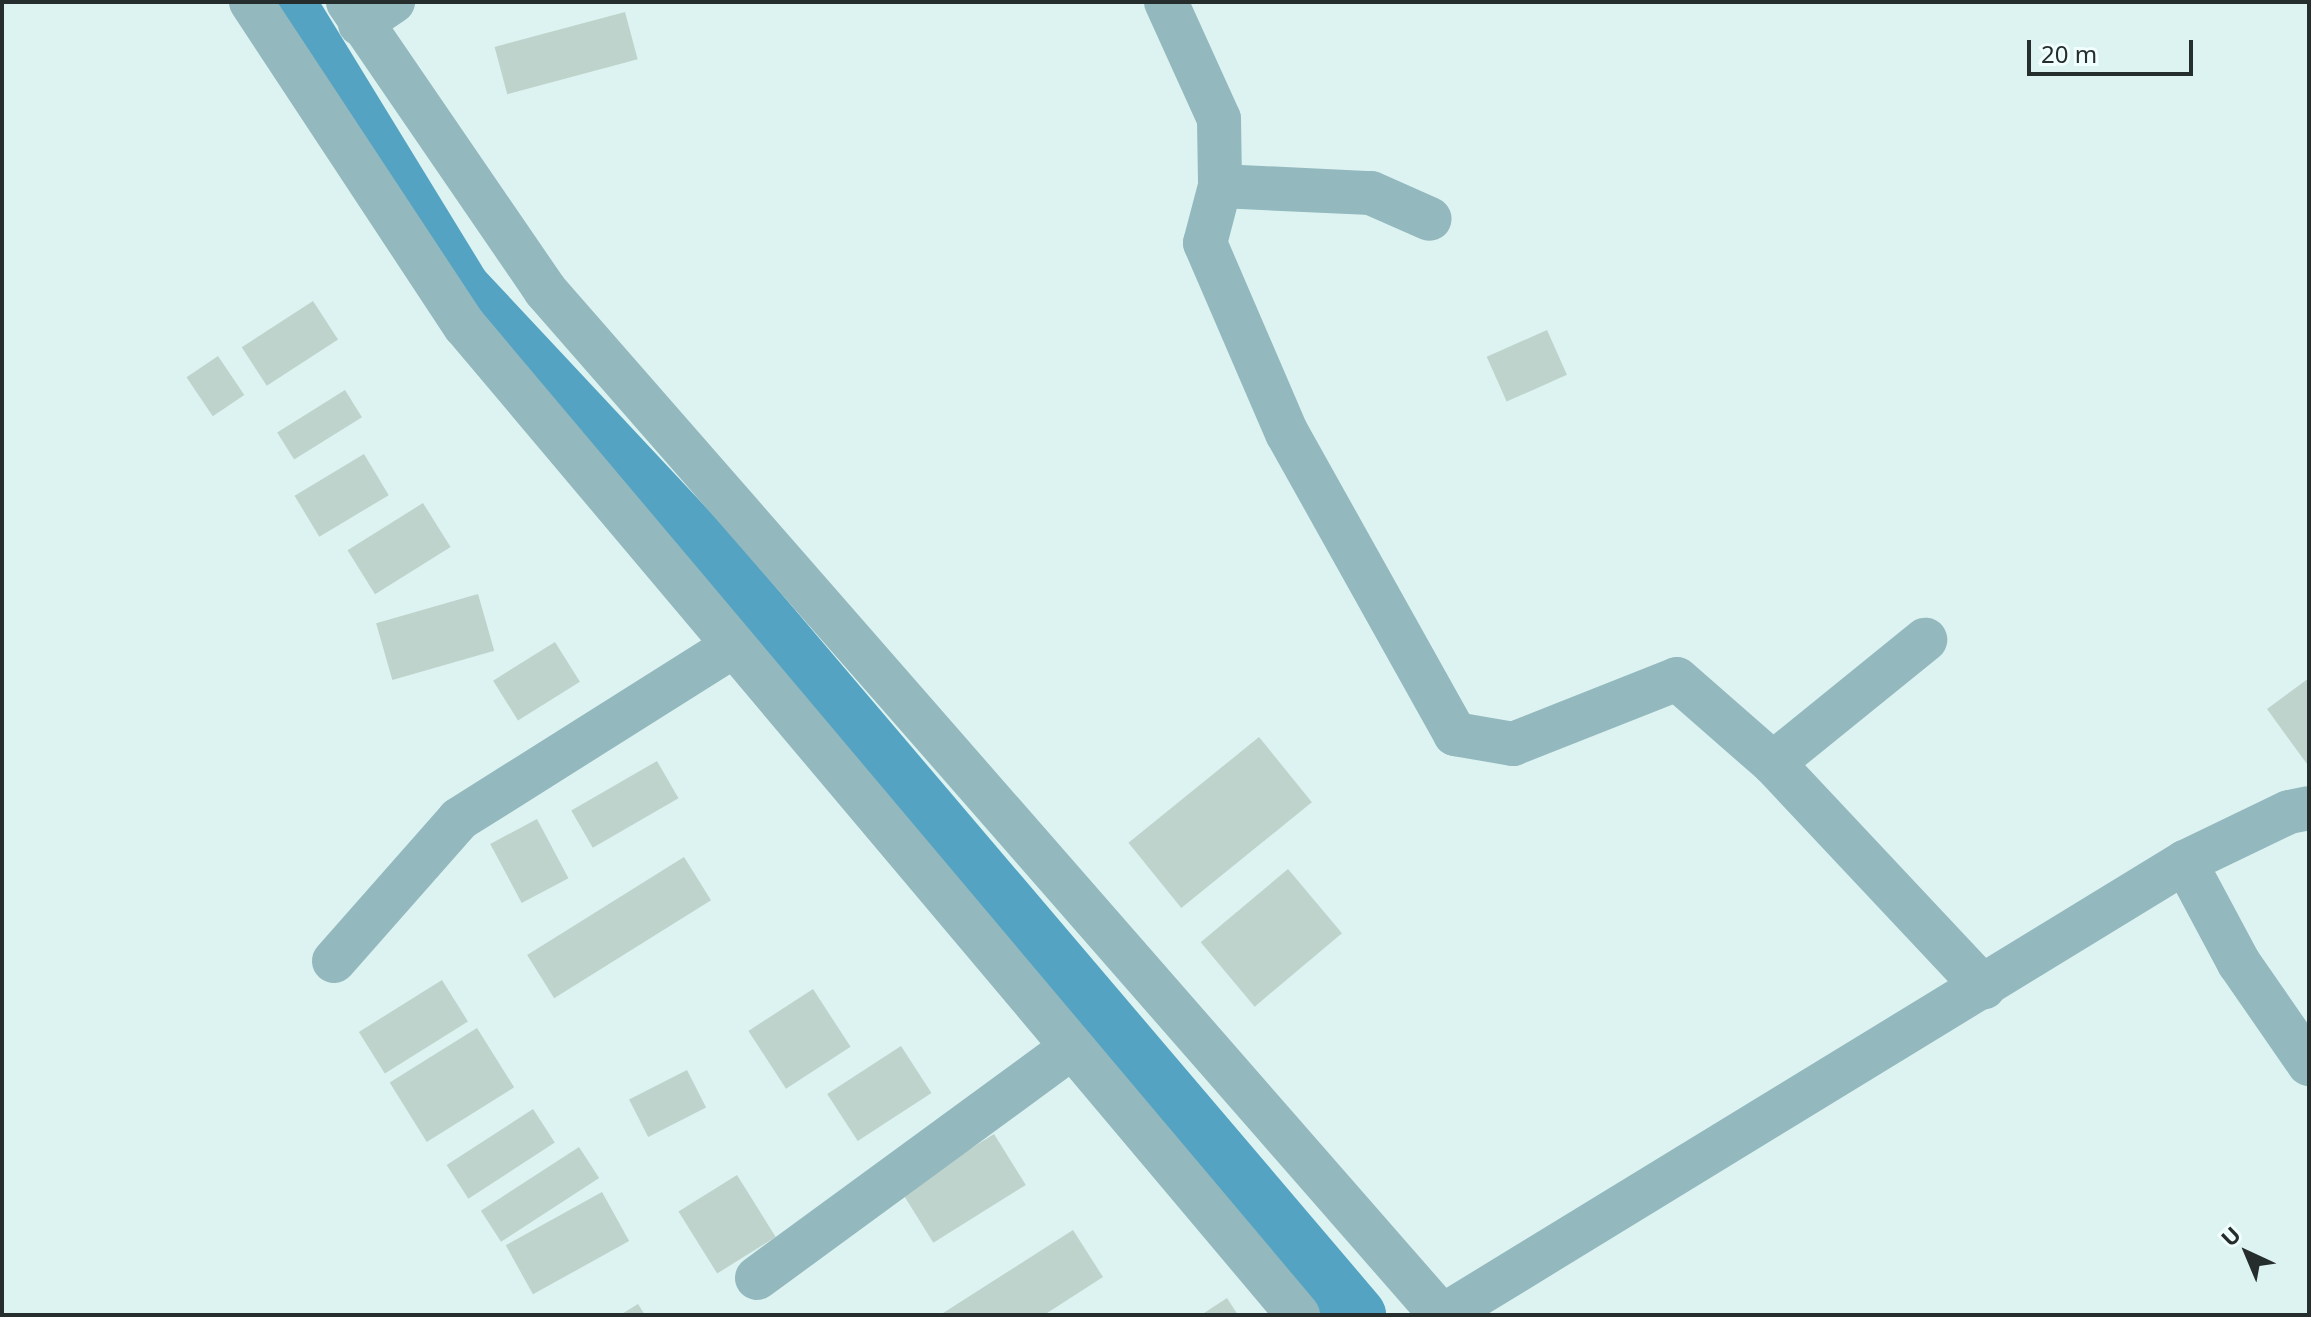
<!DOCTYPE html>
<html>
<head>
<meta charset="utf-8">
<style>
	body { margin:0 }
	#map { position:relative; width:2311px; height:1317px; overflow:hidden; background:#dcf3f1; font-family:"Noto Sans",sans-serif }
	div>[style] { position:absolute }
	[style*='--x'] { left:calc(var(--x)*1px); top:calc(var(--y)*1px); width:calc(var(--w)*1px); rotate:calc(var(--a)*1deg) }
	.canal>* { height:58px; margin:-29px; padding:0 29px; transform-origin:29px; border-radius:29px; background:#55a3c2 }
	.building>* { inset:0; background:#bed3cb; transform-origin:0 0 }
	.minor>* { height:44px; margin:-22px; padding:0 22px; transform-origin:22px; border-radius:22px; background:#93b8be }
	span { translate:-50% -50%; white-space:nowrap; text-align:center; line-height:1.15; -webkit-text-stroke:7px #f0fefd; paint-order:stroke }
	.frame { position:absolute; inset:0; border:4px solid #252e2d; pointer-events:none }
	.north { position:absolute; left:2207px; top:1213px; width:80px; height:80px; -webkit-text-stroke:6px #f0fefd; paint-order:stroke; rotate:316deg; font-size:22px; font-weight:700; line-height:32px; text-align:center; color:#252e2d }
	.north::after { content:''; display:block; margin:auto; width:28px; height:36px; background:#252e2d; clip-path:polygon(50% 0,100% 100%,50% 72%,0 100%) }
	.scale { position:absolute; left:2027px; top:40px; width:166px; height:36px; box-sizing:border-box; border:4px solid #252e2d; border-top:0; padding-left:10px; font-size:24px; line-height:28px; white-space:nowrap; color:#252e2d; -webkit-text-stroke:6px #f0fefd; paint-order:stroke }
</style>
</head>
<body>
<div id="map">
	<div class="canal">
		<div style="--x:286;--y:2;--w:337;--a:58.5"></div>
		<div style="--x:462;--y:289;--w:348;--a:46.9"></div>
		<div style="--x:700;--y:543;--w:1014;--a:49.6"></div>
	</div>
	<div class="building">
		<div style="left:625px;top:12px;width:49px;height:135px;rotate:75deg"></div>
		<div style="left:313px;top:301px;width:46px;height:85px;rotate:57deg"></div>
		<div style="left:1547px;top:330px;width:49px;height:66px;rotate:66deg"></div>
		<div style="left:218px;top:356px;width:47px;height:38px;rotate:56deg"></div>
		<div style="left:345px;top:390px;width:32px;height:80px;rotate:58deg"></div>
		<div style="left:364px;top:454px;width:48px;height:81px;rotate:59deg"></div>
		<div style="left:423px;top:503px;width:52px;height:89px;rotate:58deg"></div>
		<div style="left:478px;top:594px;width:59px;height:106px;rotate:74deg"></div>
		<div style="left:555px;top:642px;width:47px;height:73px;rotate:58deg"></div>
		<div style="clip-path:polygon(2309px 678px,2309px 762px,2307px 764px,2267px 709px)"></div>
		<div style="left:1259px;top:737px;width:84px;height:168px;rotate:51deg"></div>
		<div style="left:657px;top:761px;width:43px;height:99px;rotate:60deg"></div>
		<div style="left:537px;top:819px;width:67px;height:53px;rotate:62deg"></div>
		<div style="left:684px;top:857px;width:51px;height:185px;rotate:58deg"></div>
		<div style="left:1288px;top:869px;width:84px;height:114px;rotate:50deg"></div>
		<div style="left:442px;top:980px;width:49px;height:98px;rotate:58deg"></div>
		<div style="left:813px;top:989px;width:69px;height:77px;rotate:57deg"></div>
		<div style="left:477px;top:1028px;width:70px;height:103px;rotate:58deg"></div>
		<div style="left:901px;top:1046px;width:56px;height:88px;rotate:57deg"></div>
		<div style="left:687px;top:1070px;width:42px;height:65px;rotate:63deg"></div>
		<div style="left:533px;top:1109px;width:40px;height:103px;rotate:57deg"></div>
		<div style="left:994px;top:1134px;width:60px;height:109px;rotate:58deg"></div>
		<div style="left:579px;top:1147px;width:37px;height:117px;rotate:57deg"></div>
		<div style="left:737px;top:1175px;width:73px;height:69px;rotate:58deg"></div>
		<div style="left:602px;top:1192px;width:56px;height:110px;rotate:61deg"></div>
		<div style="clip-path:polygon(1073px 1230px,1103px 1277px,1044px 1315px,940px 1315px)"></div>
		<div style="clip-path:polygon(1227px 1298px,1238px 1315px,1201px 1315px)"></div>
		<div style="clip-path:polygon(638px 1304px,645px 1315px,620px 1315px)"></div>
	</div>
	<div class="minor">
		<div style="--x:251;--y:2;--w:388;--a:56.6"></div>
		<div style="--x:465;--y:326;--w:1293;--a:49.89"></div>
		<div style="--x:348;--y:2;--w:349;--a:55.6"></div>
		<div style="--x:545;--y:290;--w:1361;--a:48.84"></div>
		<div style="--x:1166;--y:2;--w:128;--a:65.6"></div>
		<div style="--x:1219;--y:119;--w:67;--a:89.1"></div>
		<div style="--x:1220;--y:186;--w:59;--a:104.7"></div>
		<div style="--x:1205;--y:243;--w:207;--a:66.7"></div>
		<div style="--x:1287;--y:433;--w:345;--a:60.8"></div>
		<div style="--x:1455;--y:734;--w:59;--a:9.8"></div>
		<div style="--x:1513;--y:744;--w:176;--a:-21.6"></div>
		<div style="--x:1677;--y:679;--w:128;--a:41.2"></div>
		<div style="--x:1773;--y:763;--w:308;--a:46.8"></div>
		<div style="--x:360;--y:24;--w:40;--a:-34"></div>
		<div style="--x:1220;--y:186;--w:151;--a:2.7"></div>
		<div style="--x:1371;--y:193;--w:64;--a:23.8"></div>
		<div style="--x:1773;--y:763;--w:196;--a:-39"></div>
		<div style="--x:2185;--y:862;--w:115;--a:61.9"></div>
		<div style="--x:2239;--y:963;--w:123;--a:55.3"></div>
		<div style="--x:334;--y:961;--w:189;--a:-48.6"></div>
		<div style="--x:459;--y:819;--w:321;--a:-32.2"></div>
		<div style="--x:757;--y:1278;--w:388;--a:-36.2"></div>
		<div style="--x:1444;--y:1315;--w:868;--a:-31.44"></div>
		<div style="--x:2185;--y:862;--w:115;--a:-25.7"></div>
		<div style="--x:2289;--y:812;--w:20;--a:-11"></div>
	</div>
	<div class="frame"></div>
	<div class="north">U</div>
	<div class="scale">20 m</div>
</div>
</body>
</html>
